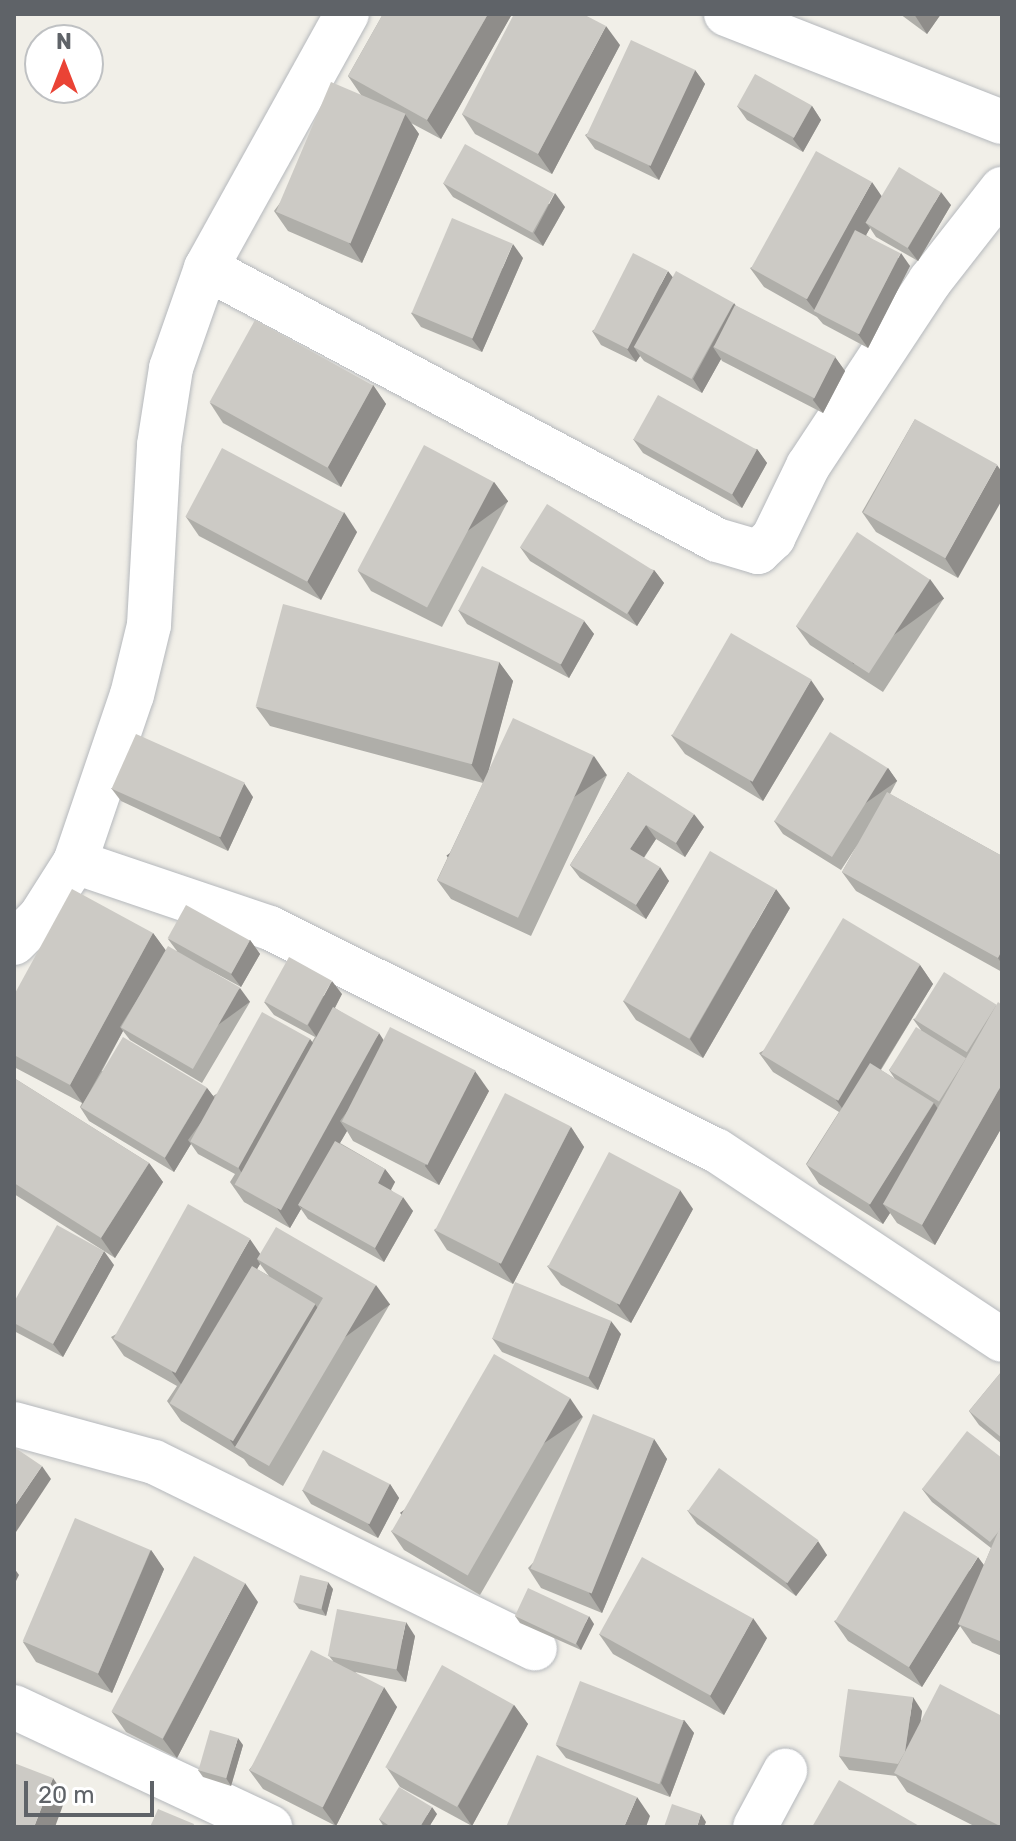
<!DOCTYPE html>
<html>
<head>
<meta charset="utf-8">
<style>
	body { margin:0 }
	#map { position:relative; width:1016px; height:1841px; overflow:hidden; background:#f1efe8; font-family:Rubik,sans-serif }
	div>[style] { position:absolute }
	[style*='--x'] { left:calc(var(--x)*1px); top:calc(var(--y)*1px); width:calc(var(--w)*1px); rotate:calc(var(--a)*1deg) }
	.roads { filter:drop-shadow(0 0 2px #b5b8bc) drop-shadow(0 0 2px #b5b8bc) }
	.minor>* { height:44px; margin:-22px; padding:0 22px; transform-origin:22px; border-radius:22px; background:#fff }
	.wall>* { inset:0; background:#afaea9 }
	.shaded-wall>* { inset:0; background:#8f8d8a; transform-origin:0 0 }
	.building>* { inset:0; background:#cccac5; transform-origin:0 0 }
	span { translate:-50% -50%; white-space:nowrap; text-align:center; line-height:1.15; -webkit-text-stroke:6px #fff; paint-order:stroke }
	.frame { position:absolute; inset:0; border:16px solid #5f6368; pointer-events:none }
	.north { position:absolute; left:24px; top:24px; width:80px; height:80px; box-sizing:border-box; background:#fff; border:2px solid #bfc1c3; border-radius:50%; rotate:0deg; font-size:22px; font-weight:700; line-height:32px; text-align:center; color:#5f6368 }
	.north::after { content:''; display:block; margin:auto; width:28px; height:36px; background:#ea4335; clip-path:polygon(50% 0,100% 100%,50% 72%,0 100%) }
	.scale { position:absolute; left:24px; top:1781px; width:130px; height:36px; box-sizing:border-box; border:4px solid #5f6368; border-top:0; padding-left:10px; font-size:24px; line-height:28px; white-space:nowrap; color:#5f6368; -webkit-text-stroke:6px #fff; paint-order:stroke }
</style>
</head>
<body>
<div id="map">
	<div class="roads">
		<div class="minor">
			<div style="--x:726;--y:14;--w:296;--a:21.4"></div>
			<div style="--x:206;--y:268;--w:579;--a:28.03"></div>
			<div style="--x:717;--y:540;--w:43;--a:16.3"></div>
			<div style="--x:758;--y:552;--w:21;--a:-43"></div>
			<div style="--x:773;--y:538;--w:80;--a:-64.1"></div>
			<div style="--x:808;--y:466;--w:222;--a:-56.6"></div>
			<div style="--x:930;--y:281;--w:117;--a:-52"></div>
			<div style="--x:75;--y:862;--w:206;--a:18.7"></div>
			<div style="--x:270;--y:928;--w:498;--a:26.5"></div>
			<div style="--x:716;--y:1150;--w:343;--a:33.6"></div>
			<div style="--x:14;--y:943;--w:37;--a:-45"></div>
			<div style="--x:40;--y:917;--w:65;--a:-57.5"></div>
			<div style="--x:75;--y:862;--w:176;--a:-71.2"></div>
			<div style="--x:132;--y:695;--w:72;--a:-76.3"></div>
			<div style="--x:149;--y:625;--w:180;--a:-86.8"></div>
			<div style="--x:159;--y:445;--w:78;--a:-81.1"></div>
			<div style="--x:171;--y:368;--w:106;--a:-70.7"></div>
			<div style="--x:206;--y:268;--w:291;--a:-61"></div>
			<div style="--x:14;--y:1424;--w:145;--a:15.2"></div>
			<div style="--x:154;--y:1462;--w:424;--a:26.1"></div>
			<div style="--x:14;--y:1707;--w:283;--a:25.1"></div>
			<div style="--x:755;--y:1827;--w:64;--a:-61.8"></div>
		</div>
	</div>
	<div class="wall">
		<div style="clip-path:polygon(383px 14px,512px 14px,441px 139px,411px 123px,419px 134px,362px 263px,288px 231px,274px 211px,361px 95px,348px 76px)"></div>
		<div style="clip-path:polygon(900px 14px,941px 14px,927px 34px)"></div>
		<div style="clip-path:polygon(620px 45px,552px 174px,475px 134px,462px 114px)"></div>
		<div style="clip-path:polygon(695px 70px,705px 84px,659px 180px,595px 149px,585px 135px)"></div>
		<div style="clip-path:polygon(737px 106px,812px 106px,821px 120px,803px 152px,747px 120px)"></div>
		<div style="clip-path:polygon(443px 183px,565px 207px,543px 246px,453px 197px)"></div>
		<div style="clip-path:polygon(882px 197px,951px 205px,918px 261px,876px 237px,870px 228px,866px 235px,910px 266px,868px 348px,823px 324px,817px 317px,764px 287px,750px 268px)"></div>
		<div style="clip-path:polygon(523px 258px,482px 352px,421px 327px,411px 313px)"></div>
		<div style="clip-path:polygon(673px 277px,736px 306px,835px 357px,845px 371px,823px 413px,722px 361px,721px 359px,702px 393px,644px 361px,640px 356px,636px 362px,601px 345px,592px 331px)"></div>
		<div style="clip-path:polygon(373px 385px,386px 404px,341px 487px,223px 423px,210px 403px)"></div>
		<div style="clip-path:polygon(915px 419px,958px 578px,876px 532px,862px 512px)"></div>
		<div style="clip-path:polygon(633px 439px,757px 449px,767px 463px,742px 508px,643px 453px)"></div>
		<div style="clip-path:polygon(494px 482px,508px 501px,442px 627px,371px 591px,358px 571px)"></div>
		<div style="clip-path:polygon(186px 517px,357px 532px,321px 600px,199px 536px)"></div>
		<div style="clip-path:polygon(520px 547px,654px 570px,664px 583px,637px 626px,530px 561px)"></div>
		<div style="clip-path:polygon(944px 598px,883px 692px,810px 645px,796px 626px)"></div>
		<div style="clip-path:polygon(458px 610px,584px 621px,594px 634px,569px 678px,467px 624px)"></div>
		<div style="clip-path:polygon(499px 662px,513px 681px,487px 774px,607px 775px,531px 936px,451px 899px,437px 880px,483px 783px,270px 726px,256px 707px)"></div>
		<div style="clip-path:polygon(824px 699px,763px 801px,685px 754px,671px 735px)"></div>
		<div style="clip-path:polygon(888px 768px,897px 781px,890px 794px,1002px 856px,1002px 972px,856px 891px,842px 872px,858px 844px,841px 870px,783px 834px,774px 821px)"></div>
		<div style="clip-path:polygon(628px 772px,704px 827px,685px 857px,656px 839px,644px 858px,669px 881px,646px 919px,580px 878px,570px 865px)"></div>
		<div style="clip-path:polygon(111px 788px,253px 797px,228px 851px,121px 801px)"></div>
		<div style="clip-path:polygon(790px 908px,703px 1058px,636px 1020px,623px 1001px)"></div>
		<div style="clip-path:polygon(153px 933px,166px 951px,177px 951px,168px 939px,250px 940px,260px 954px,241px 987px,206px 968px,250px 1002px,202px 1083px,130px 1040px,123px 1031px,102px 1071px,207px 1088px,213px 1096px,310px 1039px,312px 1042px,315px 1037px,274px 1015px,264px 1002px,342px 994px,335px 1008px,383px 1040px,489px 1091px,439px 1185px,353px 1141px,347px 1131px,340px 1143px,385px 1169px,395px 1182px,391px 1190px,413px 1211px,384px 1262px,308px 1219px,301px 1209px,290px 1228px,244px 1202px,230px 1182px,235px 1174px,198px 1154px,191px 1144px,174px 1172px,89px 1121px,80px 1107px,82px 1103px,14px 1067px,14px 995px)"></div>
		<div style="clip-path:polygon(920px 965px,933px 984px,881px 1070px,895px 1079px,889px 1070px,921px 1030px,913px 1019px,1002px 1005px,1002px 1127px,935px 1245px,897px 1223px,890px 1213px,883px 1224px,819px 1184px,806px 1164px,839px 1112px,773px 1072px,759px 1053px)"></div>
		<div style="clip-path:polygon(14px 1078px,149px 1163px,163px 1182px,115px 1258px,14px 1194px)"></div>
		<div style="clip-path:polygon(571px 1127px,584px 1147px,513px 1284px,447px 1250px,434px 1230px)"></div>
		<div style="clip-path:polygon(693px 1209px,631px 1323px,561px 1285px,547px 1266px)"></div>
		<div style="clip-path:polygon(evenodd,260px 1254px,390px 1304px,283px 1486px,249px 1466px,244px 1459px,181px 1421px,167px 1401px,177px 1386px,124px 1356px,111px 1337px,260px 1254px,260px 1264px,269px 1276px,257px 1269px,260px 1264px)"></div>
		<div style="clip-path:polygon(114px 1265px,63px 1357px,14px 1331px,14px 1302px)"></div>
		<div style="clip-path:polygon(621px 1334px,598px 1390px,502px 1352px,492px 1338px)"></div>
		<div style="clip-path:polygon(1002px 1371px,1002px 1444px,979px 1425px,969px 1411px)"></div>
		<div style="clip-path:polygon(583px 1417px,480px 1595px,404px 1550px,391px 1531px)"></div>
		<div style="clip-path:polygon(654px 1439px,667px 1459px,602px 1613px,541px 1588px,528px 1568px)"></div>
		<div style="clip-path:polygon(1002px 1458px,1002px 1656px,972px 1643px,960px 1626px,922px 1687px,848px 1641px,834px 1621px,984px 1565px,991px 1548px,932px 1502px,922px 1489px)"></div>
		<div style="clip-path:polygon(390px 1484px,399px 1498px,378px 1538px,311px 1504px,302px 1490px)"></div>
		<div style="clip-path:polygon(687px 1510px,827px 1555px,796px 1596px,697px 1524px)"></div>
		<div style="clip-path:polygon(151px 1550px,164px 1569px,112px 1693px,36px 1662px,23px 1642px)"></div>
		<div style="clip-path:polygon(333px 1589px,326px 1616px,299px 1609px,294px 1602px)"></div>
		<div style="clip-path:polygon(258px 1602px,177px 1758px,126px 1732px,112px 1712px)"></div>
		<div style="clip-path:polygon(515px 1616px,594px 1624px,581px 1650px,520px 1623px)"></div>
		<div style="clip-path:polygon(599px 1634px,767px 1638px,724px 1715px,613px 1654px)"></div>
		<div style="clip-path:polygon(415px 1636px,406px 1682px,355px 1672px,397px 1707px,336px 1826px,263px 1789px,249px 1770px,333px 1661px,329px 1656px)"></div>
		<div style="clip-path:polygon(514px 1705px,528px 1724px,472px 1826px,400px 1787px,387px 1768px)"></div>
		<div style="clip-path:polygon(922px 1711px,921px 1720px,1002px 1827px,976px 1827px,907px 1792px,896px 1776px,849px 1770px,839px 1756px)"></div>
		<div style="clip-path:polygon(684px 1720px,694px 1733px,670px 1797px,566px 1758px,556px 1745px)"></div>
		<div style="clip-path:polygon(243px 1745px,231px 1786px,203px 1777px,198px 1770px)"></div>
		<div style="clip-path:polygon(437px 1814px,429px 1827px,384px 1827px,379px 1819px)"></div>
	</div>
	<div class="shaded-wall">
		<div style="clip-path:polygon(488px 14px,512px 14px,441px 139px,427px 120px)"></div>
		<div style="clip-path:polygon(914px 14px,941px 14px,927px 34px)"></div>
		<div style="clip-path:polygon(606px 26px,620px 45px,552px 174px,538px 154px)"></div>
		<div style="clip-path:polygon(695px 70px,705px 84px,659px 180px,649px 166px)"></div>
		<div style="clip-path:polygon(812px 106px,821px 120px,803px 152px,793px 139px)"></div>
		<div style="clip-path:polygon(405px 114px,419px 134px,362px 263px,349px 243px)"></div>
		<div style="clip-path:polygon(872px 182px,885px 201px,866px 223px,870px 228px,822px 315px,816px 312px,806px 299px)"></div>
		<div style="clip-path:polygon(941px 192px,951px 205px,918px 261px,908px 248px)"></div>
		<div style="clip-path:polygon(555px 193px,565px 207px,543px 246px,534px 233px)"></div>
		<div style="clip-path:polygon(513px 244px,523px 258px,482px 352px,472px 339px)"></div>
		<div style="clip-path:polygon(901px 253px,910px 266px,868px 348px,858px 334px)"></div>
		<div style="clip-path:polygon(668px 271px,678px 284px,634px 347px,640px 356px,636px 362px,627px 349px)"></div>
		<div style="clip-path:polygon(734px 303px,744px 317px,713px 347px,721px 359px,702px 393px,693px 379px)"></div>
		<div style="clip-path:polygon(835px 357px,845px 371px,823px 413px,813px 400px)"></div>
		<div style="clip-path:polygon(373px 385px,386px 404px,341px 487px,328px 467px)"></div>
		<div style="clip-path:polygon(757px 449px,767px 463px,742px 508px,732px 494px)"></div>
		<div style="clip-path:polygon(997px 465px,1002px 472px,1002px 500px,958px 578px,945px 558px)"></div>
		<div style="left:494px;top:482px;width:24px;height:142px;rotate:54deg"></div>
		<div style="clip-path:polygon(344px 512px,357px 532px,321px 600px,307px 581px)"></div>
		<div style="clip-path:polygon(654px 570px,664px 583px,637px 626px,628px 613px)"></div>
		<div style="left:930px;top:579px;width:24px;height:112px;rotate:54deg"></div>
		<div style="clip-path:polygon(584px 621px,594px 634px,569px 678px,560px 664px)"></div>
		<div style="clip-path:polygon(499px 662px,513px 681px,485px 784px,471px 764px)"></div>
		<div style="clip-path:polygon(811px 680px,824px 699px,763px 801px,750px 781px)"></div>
		<div style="left:594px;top:756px;width:23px;height:178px;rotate:56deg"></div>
		<div style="left:888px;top:768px;width:16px;height:105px;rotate:55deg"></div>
		<div style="clip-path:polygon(244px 783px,253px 797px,228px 851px,219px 837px)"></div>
		<div style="clip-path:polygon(694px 814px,704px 827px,685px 857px,676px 843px)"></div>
		<div style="clip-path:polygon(646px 825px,656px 839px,640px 863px,630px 849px)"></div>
		<div style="clip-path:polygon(660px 867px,669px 881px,646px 919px,636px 905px)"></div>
		<div style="clip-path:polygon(776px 889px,790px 908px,703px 1058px,690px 1039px)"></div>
		<div style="clip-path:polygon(153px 933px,167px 952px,120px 1027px,123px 1031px,83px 1104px,70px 1085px)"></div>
		<div style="clip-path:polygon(250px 940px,260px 954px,241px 987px,231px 974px)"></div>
		<div style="clip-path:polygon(1002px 950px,1002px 964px,998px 958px)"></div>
		<div style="clip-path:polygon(920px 965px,933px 984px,850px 1119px,836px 1100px)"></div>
		<div style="clip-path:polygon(332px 981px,342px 994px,318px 1039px,308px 1025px)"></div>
		<div style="left:240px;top:988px;width:17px;height:94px;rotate:54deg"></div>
		<div style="clip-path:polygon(379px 1033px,392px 1053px,340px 1121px,347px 1131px,302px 1208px,298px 1205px,301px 1209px,290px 1228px,277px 1208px)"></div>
		<div style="clip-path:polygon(310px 1039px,320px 1053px,247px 1181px,238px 1167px)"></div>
		<div style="clip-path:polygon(475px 1071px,489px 1091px,439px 1185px,425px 1166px)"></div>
		<div style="clip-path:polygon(1002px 1084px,1002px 1127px,935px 1245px,922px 1225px)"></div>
		<div style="clip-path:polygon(207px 1088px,217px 1101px,188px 1140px,191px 1144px,174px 1172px,165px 1158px)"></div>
		<div style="clip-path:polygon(934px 1103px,947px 1122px,883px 1204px,890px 1213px,883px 1224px,869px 1205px)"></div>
		<div style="clip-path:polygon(571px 1127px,584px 1147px,513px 1284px,499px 1264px)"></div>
		<div style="clip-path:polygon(149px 1163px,163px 1182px,115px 1258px,101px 1238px)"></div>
		<div style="clip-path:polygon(385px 1169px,395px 1182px,387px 1197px,378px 1183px)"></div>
		<div style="clip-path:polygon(680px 1190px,693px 1209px,631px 1323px,617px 1304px)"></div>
		<div style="clip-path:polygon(403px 1197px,413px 1211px,384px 1262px,375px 1248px)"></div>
		<div style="clip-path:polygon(250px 1239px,263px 1258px,257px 1259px,260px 1264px,186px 1391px,172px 1372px)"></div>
		<div style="clip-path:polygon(104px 1251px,114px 1265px,63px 1357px,53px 1344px)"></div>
		<div style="left:376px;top:1285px;width:24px;height:210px;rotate:54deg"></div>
		<div style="clip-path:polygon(315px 1304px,328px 1324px,235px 1447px,230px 1440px)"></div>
		<div style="clip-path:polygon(611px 1321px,621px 1334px,598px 1390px,588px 1377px)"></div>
		<div style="left:570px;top:1398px;width:23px;height:205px;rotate:56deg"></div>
		<div style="clip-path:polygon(654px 1439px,667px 1459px,602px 1613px,589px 1593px)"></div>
		<div style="clip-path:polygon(42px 1466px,51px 1479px,14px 1535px,14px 1507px)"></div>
		<div style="clip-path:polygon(390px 1484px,399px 1498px,378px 1538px,368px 1524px)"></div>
		<div style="clip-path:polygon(818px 1541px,827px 1555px,796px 1596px,786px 1583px)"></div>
		<div style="clip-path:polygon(151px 1550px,164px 1569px,112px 1693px,98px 1674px)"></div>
		<div style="clip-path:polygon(978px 1557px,992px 1576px,958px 1624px,960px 1626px,922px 1687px,909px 1667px)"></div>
		<div style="clip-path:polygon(14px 1568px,19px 1575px,14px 1585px)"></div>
		<div style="clip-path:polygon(328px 1582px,333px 1589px,326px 1616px,321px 1608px)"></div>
		<div style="clip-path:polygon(245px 1583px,258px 1602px,177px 1758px,163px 1739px)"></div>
		<div style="clip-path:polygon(589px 1616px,594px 1624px,581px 1650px,576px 1643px)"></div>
		<div style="clip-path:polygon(753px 1618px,767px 1638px,724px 1715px,710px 1696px)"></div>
		<div style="clip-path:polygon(406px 1622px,415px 1636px,406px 1682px,396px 1669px)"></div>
		<div style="clip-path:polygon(384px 1687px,397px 1707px,336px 1826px,322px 1807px)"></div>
		<div style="clip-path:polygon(913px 1697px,922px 1711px,912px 1778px,903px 1765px)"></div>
		<div style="clip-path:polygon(514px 1705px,528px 1724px,472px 1826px,458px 1806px)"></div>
		<div style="clip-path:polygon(684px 1720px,694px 1733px,670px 1797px,661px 1783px)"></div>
		<div style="clip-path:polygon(238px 1738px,243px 1745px,231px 1786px,226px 1778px)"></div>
		<div style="clip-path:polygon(53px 1778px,66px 1797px,55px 1827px,34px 1827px)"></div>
		<div style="clip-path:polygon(637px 1797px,650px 1816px,646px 1827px,624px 1827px)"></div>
		<div style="clip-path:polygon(432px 1807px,437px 1814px,429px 1827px,420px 1827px)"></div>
		<div style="clip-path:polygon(701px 1814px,706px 1822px,704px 1827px,697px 1827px)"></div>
	</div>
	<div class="building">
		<div style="clip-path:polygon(383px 14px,488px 14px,427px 120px,348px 76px)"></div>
		<div style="clip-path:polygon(514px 14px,583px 14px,606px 26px,538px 154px,462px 114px)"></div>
		<div style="left:631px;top:40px;width:71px;height:106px;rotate:25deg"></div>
		<div style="left:755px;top:74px;width:65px;height:37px;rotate:29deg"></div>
		<div style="left:331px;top:82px;width:81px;height:141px;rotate:23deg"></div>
		<div style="left:465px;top:144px;width:102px;height:45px;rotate:29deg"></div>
		<div style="left:816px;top:151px;width:64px;height:134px;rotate:29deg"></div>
		<div style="left:899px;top:167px;width:49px;height:65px;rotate:31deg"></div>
		<div style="left:452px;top:218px;width:66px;height:103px;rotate:23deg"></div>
		<div style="left:855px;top:230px;width:51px;height:91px;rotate:27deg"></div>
		<div style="left:633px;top:253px;width:39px;height:88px;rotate:27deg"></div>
		<div style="left:676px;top:271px;width:66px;height:87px;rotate:29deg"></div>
		<div style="left:735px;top:305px;width:113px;height:47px;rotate:27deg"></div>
		<div style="left:255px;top:320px;width:135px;height:94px;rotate:29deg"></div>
		<div style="left:658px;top:395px;width:113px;height:51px;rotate:29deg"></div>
		<div style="left:915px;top:419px;width:94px;height:107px;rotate:29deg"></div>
		<div style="left:424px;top:445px;width:79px;height:142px;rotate:28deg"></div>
		<div style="left:222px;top:448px;width:138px;height:78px;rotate:28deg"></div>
		<div style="left:547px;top:504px;width:126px;height:51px;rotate:32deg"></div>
		<div style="left:857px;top:532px;width:87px;height:112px;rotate:33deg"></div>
		<div style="left:482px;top:566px;width:116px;height:50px;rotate:28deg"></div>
		<div style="left:283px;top:604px;width:224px;height:106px;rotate:15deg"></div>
		<div style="left:731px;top:633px;width:93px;height:118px;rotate:30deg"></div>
		<div style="left:513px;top:718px;width:89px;height:179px;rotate:25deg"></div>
		<div style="left:830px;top:732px;width:68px;height:105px;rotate:32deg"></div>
		<div style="left:136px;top:734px;width:119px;height:60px;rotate:24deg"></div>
		<div style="clip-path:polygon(628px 772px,694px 814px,676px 843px,646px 825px,630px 849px,660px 867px,636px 905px,570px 865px)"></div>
		<div style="clip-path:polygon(887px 792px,1002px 856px,1002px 950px,998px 958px,842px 872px)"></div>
		<div style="left:710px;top:851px;width:76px;height:173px;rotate:30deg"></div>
		<div style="clip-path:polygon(72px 889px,153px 933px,70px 1085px,14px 1055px,14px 995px)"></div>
		<div style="left:186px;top:905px;width:73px;height:38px;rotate:29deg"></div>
		<div style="left:843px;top:918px;width:90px;height:159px;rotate:31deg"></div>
		<div style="left:168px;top:946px;width:83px;height:94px;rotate:30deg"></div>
		<div style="left:289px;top:957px;width:49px;height:51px;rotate:29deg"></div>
		<div style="left:944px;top:972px;width:62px;height:56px;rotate:32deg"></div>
		<div style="clip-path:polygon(998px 1002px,1002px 1005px,1002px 1084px,922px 1225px,883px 1204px)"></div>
		<div style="left:333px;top:1007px;width:53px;height:203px;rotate:29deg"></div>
		<div style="left:262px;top:1012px;width:55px;height:148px;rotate:29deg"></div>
		<div style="left:390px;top:1027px;width:96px;height:106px;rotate:27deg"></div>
		<div style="left:916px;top:1027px;width:59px;height:51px;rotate:32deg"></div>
		<div style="left:123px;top:1037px;width:98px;height:82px;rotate:31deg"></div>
		<div style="left:870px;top:1063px;width:75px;height:120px;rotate:32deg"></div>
		<div style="clip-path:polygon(14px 1078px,149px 1163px,101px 1238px,14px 1183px)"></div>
		<div style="left:505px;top:1093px;width:74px;height:154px;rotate:27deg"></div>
		<div style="clip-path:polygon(335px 1141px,385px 1169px,378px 1183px,403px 1197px,375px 1248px,298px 1205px)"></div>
		<div style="left:609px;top:1152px;width:81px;height:130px;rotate:28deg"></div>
		<div style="left:188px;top:1204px;width:71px;height:154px;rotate:29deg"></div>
		<div style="clip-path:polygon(57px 1225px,104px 1251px,53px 1344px,14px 1323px,14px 1302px)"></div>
		<div style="clip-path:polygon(276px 1227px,376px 1285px,269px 1466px,235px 1447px,323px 1298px,257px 1259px)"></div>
		<div style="left:252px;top:1266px;width:74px;height:160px;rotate:31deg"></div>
		<div style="left:515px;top:1282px;width:104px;height:61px;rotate:22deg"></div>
		<div style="left:494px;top:1354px;width:88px;height:205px;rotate:30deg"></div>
		<div style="clip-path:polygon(1002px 1371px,1002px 1438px,969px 1411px)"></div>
		<div style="left:593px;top:1414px;width:66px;height:167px;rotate:22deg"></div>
		<div style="clip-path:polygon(967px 1431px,1002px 1458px,1002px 1523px,999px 1531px,990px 1542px,922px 1489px)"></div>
		<div style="clip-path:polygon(14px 1447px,42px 1466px,14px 1507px)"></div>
		<div style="left:323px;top:1450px;width:75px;height:45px;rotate:27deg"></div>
		<div style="left:719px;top:1468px;width:123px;height:53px;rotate:36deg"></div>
		<div style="left:904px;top:1511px;width:87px;height:130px;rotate:32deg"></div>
		<div style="left:75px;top:1518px;width:82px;height:134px;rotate:23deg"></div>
		<div style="clip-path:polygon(1002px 1523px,1002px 1642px,958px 1624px)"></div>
		<div style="left:194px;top:1556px;width:58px;height:176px;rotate:28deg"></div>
		<div style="left:642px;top:1557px;width:127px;height:88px;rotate:29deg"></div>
		<div style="left:300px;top:1575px;width:29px;height:28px;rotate:14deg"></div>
		<div style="left:528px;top:1588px;width:67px;height:31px;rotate:25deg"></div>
		<div style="left:337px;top:1609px;width:70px;height:48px;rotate:11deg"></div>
		<div style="left:311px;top:1650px;width:82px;height:135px;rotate:27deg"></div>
		<div style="left:442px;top:1665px;width:82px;height:117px;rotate:29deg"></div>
		<div style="left:580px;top:1681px;width:111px;height:68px;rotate:21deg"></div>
		<div style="clip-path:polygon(940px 1684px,1002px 1716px,1002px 1827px,894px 1773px)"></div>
		<div style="clip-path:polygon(848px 1689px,913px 1697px,905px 1752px,898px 1764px,839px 1756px)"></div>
		<div style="left:210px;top:1730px;width:29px;height:42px;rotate:16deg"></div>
		<div style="clip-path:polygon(537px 1755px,637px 1797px,624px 1827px,506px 1827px)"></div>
		<div style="clip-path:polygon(14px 1763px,53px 1778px,34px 1827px,14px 1827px)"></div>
		<div style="clip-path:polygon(839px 1780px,921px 1827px,812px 1827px)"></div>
		<div style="clip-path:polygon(399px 1787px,432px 1807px,420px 1827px,391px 1827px,379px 1819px)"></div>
		<div style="clip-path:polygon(672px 1804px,701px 1814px,697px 1827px,664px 1827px)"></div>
		<div style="clip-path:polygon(158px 1809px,194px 1824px,193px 1827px,150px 1827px)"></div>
	</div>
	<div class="frame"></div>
	<div class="north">N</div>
	<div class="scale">20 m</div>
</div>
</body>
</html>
